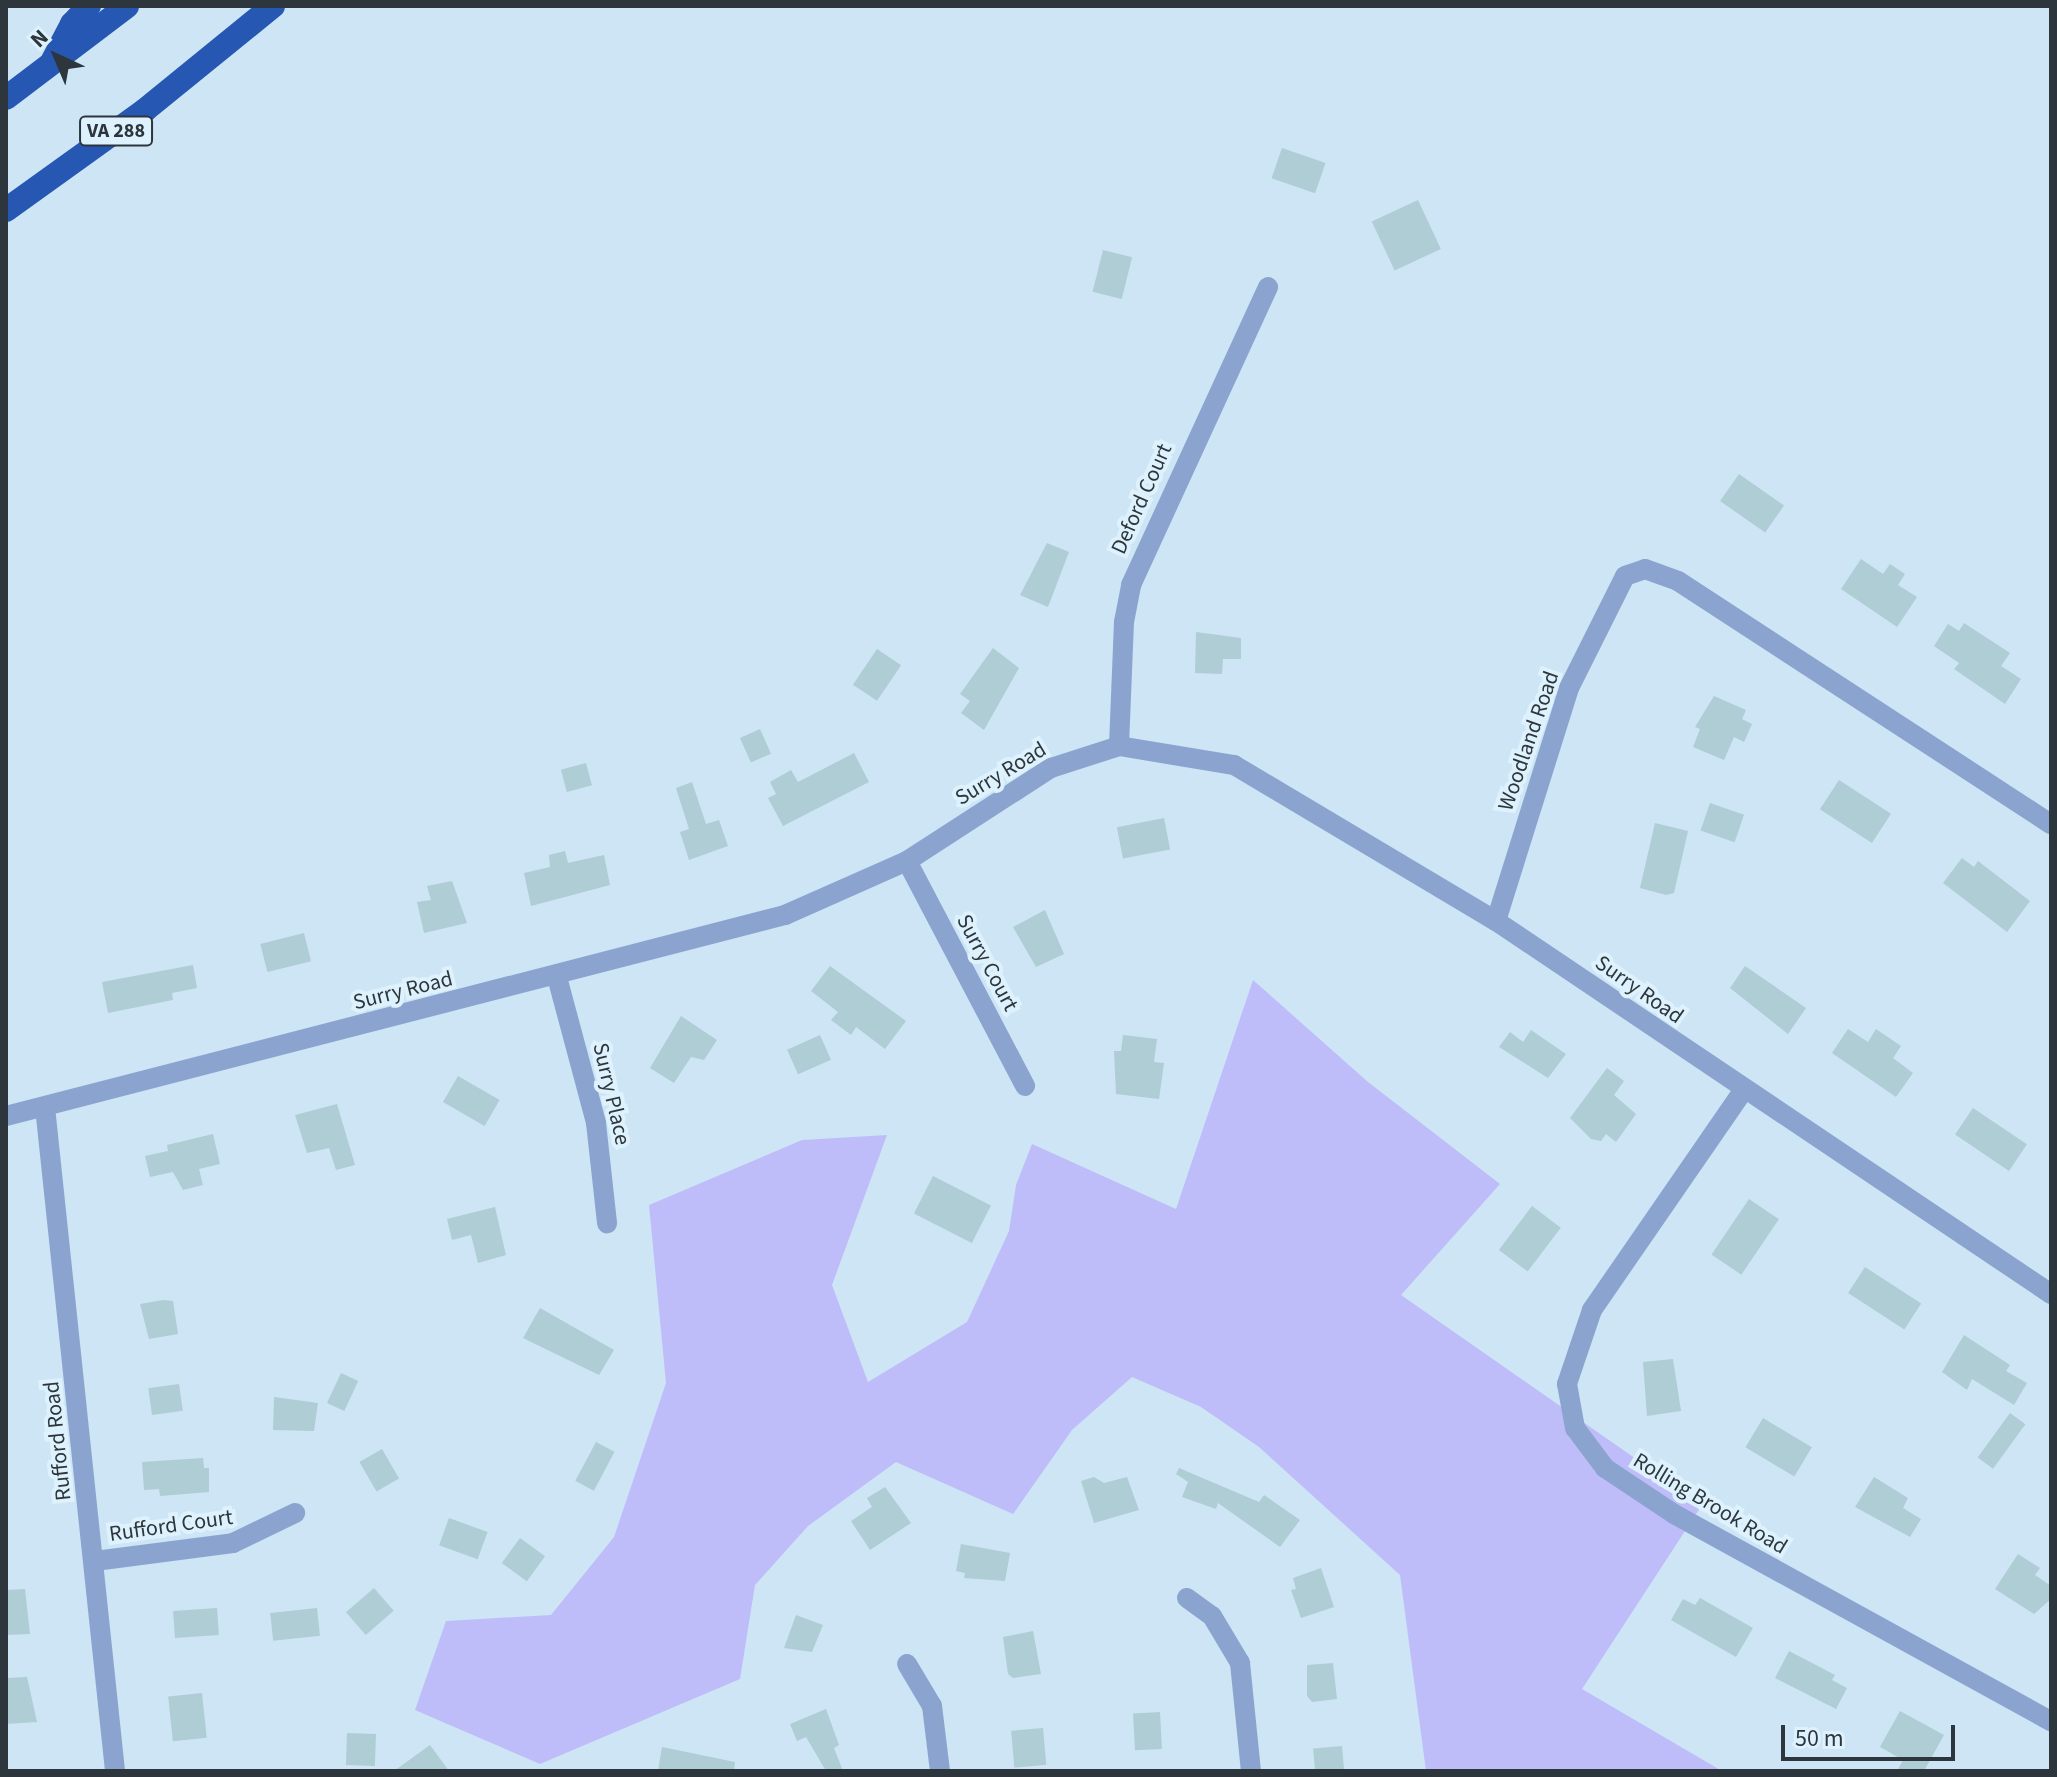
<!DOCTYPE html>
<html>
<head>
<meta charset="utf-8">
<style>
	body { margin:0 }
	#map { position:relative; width:2057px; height:1777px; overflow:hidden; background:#cde5f5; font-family:"Source Sans 3",sans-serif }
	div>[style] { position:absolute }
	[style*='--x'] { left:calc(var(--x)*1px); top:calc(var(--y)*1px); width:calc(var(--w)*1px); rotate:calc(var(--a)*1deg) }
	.green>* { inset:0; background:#bfbdf9 }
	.building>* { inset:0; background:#afcdd4; transform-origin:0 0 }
	.minor>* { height:20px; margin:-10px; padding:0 10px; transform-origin:10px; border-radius:10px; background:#8ba4cf }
	.highway>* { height:24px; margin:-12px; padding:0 12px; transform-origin:12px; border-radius:12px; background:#2657b2 }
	span { translate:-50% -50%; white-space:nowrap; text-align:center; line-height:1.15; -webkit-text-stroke:8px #def2fe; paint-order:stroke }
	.shield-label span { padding:2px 6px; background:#def2fe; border:2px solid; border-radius:6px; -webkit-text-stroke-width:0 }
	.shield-label { font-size:20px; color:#2d363c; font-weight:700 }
	.street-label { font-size:22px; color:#2d363c }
	.frame { position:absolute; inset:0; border:8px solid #2d363c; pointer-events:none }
	.north { position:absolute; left:16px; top:16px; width:80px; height:80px; -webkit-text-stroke:6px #def2fe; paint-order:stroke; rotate:316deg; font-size:22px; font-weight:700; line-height:32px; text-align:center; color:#2d363c }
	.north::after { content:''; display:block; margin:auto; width:28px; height:36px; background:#2d363c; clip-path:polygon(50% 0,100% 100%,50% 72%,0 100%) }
	.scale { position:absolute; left:1781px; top:1725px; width:174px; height:36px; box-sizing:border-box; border:4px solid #2d363c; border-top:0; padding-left:10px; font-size:24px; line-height:28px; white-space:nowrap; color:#2d363c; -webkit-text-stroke:6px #def2fe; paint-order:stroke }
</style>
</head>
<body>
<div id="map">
	<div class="green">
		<div style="clip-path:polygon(1253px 980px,1368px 1082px,1500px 1184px,1401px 1295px,1702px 1505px,1582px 1689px,1722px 1771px,1426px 1771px,1400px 1575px,1259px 1447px,1201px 1407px,1132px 1377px,1072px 1430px,1013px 1514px,896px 1462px,808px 1526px,755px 1585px,740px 1679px,540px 1764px,415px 1710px,446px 1621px,551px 1615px,614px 1537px,666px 1383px,649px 1205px,802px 1140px,887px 1135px,832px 1285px,868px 1382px,967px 1322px,1009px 1231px,1016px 1185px,1032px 1144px,1176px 1209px)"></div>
	</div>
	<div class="building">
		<div style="left:1282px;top:148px;width:46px;height:32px;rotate:19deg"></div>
		<div style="left:1418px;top:200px;width:54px;height:51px;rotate:65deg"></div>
		<div style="left:1103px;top:250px;width:30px;height:43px;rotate:14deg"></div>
		<div style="left:1739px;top:474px;width:55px;height:33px;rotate:35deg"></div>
		<div style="clip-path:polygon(1047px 543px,1069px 552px,1048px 607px,1020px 595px)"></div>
		<div style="clip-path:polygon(1861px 559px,1883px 574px,1890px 564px,1905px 574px,1898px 585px,1917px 597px,1897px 627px,1841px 589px)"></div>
		<div style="clip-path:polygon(1964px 623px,2010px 653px,2001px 666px,2021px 679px,2005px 704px,1954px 669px,1959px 663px,1934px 646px,1948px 624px,1959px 631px)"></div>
		<div style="clip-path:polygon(1196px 632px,1241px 638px,1241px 659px,1223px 659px,1222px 674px,1195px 673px)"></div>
		<div style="clip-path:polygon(993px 648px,1019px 668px,984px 730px,961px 713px,970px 701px,960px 694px)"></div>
		<div style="left:877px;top:649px;width:29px;height:43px;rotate:34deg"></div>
		<div style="clip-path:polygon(1714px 696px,1746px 710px,1742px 719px,1752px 724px,1744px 742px,1734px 737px,1724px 760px,1693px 747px,1700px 729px,1695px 727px)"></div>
		<div style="left:760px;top:729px;width:27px;height:22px;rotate:66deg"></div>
		<div style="clip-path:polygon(854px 753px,869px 782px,783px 826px,768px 798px,776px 794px,770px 782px,791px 770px,798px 782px)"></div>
		<div style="left:586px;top:763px;width:23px;height:26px;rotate:75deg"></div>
		<div style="left:1839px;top:780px;width:62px;height:35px;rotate:33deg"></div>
		<div style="clip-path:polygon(692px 782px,706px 824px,719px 820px,728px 846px,689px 860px,680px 832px,689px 829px,676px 788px)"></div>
		<div style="left:1710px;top:803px;width:36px;height:29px;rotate:19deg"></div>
		<div style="left:1164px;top:818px;width:32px;height:48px;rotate:79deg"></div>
		<div style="clip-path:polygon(1655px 823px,1688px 831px,1674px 893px,1666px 895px,1640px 888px)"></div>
		<div style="clip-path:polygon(565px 851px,568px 863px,604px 855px,610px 885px,531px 906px,524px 873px,550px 867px,549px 855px)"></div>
		<div style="clip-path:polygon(1962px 858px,1974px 867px,1978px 861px,2030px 901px,2007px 932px,1943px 883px)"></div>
		<div style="clip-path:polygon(452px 881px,467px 923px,424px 933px,417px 902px,431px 900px,427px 886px)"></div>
		<div style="clip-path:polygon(1045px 910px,1064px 954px,1036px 967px,1013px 927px)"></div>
		<div style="left:304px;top:933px;width:29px;height:45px;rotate:76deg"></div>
		<div style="clip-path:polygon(193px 965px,197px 988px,172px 993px,173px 1000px,108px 1013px,102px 982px)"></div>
		<div style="clip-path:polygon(830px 966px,906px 1021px,885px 1049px,856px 1027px,851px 1035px,831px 1020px,838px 1012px,811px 991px)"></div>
		<div style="clip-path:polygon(1745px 966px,1806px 1008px,1788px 1034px,1730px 988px)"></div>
		<div style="clip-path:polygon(681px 1016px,717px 1040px,704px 1060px,691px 1057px,674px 1083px,650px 1068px)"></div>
		<div style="clip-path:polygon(1848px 1029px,1868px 1042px,1876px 1029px,1901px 1046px,1893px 1058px,1913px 1073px,1896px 1097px,1832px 1053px)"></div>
		<div style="clip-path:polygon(1531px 1030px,1566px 1054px,1548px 1078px,1499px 1047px,1510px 1032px,1523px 1042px)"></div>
		<div style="left:820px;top:1035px;width:27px;height:36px;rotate:66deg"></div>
		<div style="clip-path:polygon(1123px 1035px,1157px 1039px,1154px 1062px,1164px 1063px,1159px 1099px,1116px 1094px,1114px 1051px,1121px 1051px)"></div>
		<div style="clip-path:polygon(1607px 1068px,1624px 1081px,1614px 1095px,1636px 1114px,1616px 1142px,1606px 1134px,1601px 1141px,1591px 1139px,1570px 1118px)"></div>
		<div style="left:458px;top:1076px;width:48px;height:30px;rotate:30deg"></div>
		<div style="clip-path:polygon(337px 1104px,355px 1165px,336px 1170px,329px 1148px,307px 1153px,295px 1115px)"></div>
		<div style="left:1973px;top:1108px;width:65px;height:32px;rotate:34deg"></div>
		<div style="clip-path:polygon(213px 1134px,220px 1164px,199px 1169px,203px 1185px,183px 1190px,173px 1172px,150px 1177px,145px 1156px,168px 1151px,167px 1145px)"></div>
		<div style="left:933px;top:1176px;width:65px;height:42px;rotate:27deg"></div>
		<div style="left:1749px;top:1199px;width:36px;height:67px;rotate:34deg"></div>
		<div style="left:1532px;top:1206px;width:36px;height:55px;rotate:37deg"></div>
		<div style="clip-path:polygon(495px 1207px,506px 1255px,478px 1263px,471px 1235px,452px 1240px,447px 1219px)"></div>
		<div style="left:1865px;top:1267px;width:67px;height:31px;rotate:33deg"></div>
		<div style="clip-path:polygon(163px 1300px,173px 1301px,178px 1334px,149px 1339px,140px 1304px)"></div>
		<div style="clip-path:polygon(540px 1308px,614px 1350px,599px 1375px,523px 1338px)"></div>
		<div style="clip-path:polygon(1964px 1335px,2010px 1365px,2006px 1371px,2027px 1383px,2014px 1405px,1972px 1379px,1967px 1390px,1942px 1372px)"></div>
		<div style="clip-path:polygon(1673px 1359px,1681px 1411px,1647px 1416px,1643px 1362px)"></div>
		<div style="left:341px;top:1373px;width:19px;height:33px;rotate:25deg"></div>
		<div style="left:179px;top:1384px;width:27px;height:31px;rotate:82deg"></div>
		<div style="clip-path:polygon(274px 1397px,318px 1403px,314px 1431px,273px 1430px)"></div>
		<div style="left:2010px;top:1413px;width:19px;height:55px;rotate:36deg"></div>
		<div style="left:1763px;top:1418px;width:57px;height:34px;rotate:31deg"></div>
		<div style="left:596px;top:1442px;width:21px;height:44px;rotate:28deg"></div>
		<div style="left:382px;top:1449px;width:34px;height:26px;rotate:60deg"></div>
		<div style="clip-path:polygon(203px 1458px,204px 1468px,209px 1468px,209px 1492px,160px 1496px,159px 1489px,144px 1490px,142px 1462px)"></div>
		<div style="clip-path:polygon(1179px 1468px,1259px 1502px,1264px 1495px,1300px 1520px,1280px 1547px,1218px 1503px,1216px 1509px,1182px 1497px,1188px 1482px,1176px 1474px)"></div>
		<div style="clip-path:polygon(1094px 1477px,1104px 1483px,1127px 1477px,1139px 1510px,1094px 1523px,1081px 1481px)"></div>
		<div style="clip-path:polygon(1874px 1477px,1908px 1498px,1903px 1508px,1921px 1519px,1910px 1537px,1855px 1507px)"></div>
		<div style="clip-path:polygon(885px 1487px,911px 1523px,870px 1550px,851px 1521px,872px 1507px,867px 1498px)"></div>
		<div style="left:449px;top:1518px;width:41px;height:29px;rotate:20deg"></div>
		<div style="left:520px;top:1538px;width:31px;height:31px;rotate:36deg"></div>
		<div style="clip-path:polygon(961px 1544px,1010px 1553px,1005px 1581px,964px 1578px,965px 1573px,956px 1571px)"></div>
		<div style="clip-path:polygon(2018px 1554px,2040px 1568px,2035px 1575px,2051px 1586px,2051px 1599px,2034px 1614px,1995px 1589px)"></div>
		<div style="clip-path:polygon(1321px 1568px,1334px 1607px,1301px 1618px,1291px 1590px,1296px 1589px,1293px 1578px)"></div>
		<div style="left:374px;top:1588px;width:30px;height:37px;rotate:49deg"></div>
		<div style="clip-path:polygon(25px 1589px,30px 1634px,6px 1635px,6px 1590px)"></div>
		<div style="clip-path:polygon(1700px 1598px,1753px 1628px,1736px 1657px,1671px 1620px,1683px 1599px,1695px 1605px)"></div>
		<div style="left:217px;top:1608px;width:27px;height:44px;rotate:86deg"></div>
		<div style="left:317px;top:1608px;width:28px;height:47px;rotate:84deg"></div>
		<div style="clip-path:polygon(796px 1615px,823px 1625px,812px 1652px,784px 1648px)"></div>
		<div style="clip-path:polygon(1033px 1631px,1041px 1674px,1013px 1678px,1008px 1674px,1003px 1637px)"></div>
		<div style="clip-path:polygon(1789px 1651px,1835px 1675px,1832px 1680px,1847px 1688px,1836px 1709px,1775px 1678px)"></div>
		<div style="clip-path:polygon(1333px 1663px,1337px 1699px,1312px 1702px,1307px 1696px,1307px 1665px)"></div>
		<div style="clip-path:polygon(27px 1677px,37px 1722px,6px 1724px,6px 1678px)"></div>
		<div style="left:202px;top:1693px;width:45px;height:34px;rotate:84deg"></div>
		<div style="clip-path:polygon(826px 1709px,839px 1745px,834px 1748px,843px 1771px,826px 1771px,806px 1737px,797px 1741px,790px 1724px)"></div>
		<div style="clip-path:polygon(1900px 1711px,1944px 1735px,1924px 1771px,1897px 1771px,1903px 1760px,1880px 1747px)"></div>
		<div style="left:1160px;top:1712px;width:37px;height:27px;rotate:87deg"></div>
		<div style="left:1043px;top:1728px;width:37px;height:32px;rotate:85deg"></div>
		<div style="left:347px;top:1733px;width:29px;height:32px;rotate:2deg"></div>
		<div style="clip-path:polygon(430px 1745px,449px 1771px,394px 1771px)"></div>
		<div style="left:1342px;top:1746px;width:25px;height:29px;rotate:85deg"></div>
		<div style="clip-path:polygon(662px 1747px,735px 1762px,734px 1771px,658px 1771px)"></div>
	</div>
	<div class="minor">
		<div style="--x:1119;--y:746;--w:124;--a:-87.7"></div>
		<div style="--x:1124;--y:622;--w:38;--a:-79"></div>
		<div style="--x:1131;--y:585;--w:328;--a:-65.3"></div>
		<div style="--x:907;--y:861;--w:254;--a:62.3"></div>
		<div style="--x:1496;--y:921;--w:244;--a:-72.6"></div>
		<div style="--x:1569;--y:688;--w:125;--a:-63.4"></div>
		<div style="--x:1625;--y:576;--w:21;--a:-19"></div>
		<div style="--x:1645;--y:569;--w:35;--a:20"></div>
		<div style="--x:1678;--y:581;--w:445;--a:33.1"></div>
		<div style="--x:557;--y:977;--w:151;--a:75"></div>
		<div style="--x:596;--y:1123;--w:101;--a:83.7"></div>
		<div style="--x:1743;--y:1091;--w:266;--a:124.6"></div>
		<div style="--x:1592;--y:1310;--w:78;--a:108.7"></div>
		<div style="--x:1567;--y:1384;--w:45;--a:79.7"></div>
		<div style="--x:1575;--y:1428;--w:50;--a:53.1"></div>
		<div style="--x:1605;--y:1468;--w:83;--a:33.7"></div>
		<div style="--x:1674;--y:1514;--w:430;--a:28.8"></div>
		<div style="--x:45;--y:1107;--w:668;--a:83.98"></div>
		<div style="--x:6;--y:1116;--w:805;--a:-14.47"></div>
		<div style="--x:785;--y:915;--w:133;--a:-23.9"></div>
		<div style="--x:907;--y:861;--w:171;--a:-32.9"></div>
		<div style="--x:1051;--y:768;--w:71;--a:-17.9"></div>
		<div style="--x:1119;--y:746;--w:117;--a:9.4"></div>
		<div style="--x:1234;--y:765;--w:305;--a:30.8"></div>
		<div style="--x:1496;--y:921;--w:669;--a:33.9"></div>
		<div style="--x:95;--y:1561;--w:139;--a:-7.4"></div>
		<div style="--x:233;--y:1543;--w:69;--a:-25.8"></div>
		<div style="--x:1187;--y:1598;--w:31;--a:36"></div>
		<div style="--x:1212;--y:1616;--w:55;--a:59.2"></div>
		<div style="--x:1240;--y:1663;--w:109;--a:84.2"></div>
		<div style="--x:907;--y:1664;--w:49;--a:59.2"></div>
		<div style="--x:932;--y:1706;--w:65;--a:83"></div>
	</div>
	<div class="highway">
		<div style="--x:53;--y:60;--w:41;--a:-62.2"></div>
		<div style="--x:72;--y:24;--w:25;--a:-47"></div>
		<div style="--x:6;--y:98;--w:152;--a:-37.2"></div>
		<div style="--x:6;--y:210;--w:171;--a:-35.7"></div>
		<div style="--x:145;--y:110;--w:165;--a:-39.1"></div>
	</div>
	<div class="shield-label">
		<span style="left:116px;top:131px">VA 288</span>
	</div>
	<div class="street-label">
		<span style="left:1142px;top:499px;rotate:-66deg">Deford Court</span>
		<span style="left:1529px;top:741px;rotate:-71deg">Woodland Road</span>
		<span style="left:1001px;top:774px;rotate:-31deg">Surry Road</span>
		<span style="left:987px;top:963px;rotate:62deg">Surry Court</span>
		<span style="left:1639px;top:990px;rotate:35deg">Surry Road</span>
		<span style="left:403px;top:991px;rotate:-14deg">Surry Road</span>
		<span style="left:611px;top:1094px;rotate:77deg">Surry Place</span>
		<span style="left:58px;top:1441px;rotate:-96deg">Rufford Road</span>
		<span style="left:1710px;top:1504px;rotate:31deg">Rolling Brook Road</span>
		<span style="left:171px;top:1526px;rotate:-8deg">Rufford Court</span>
	</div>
	<div class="frame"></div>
	<div class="north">N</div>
	<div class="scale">50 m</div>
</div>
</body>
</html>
